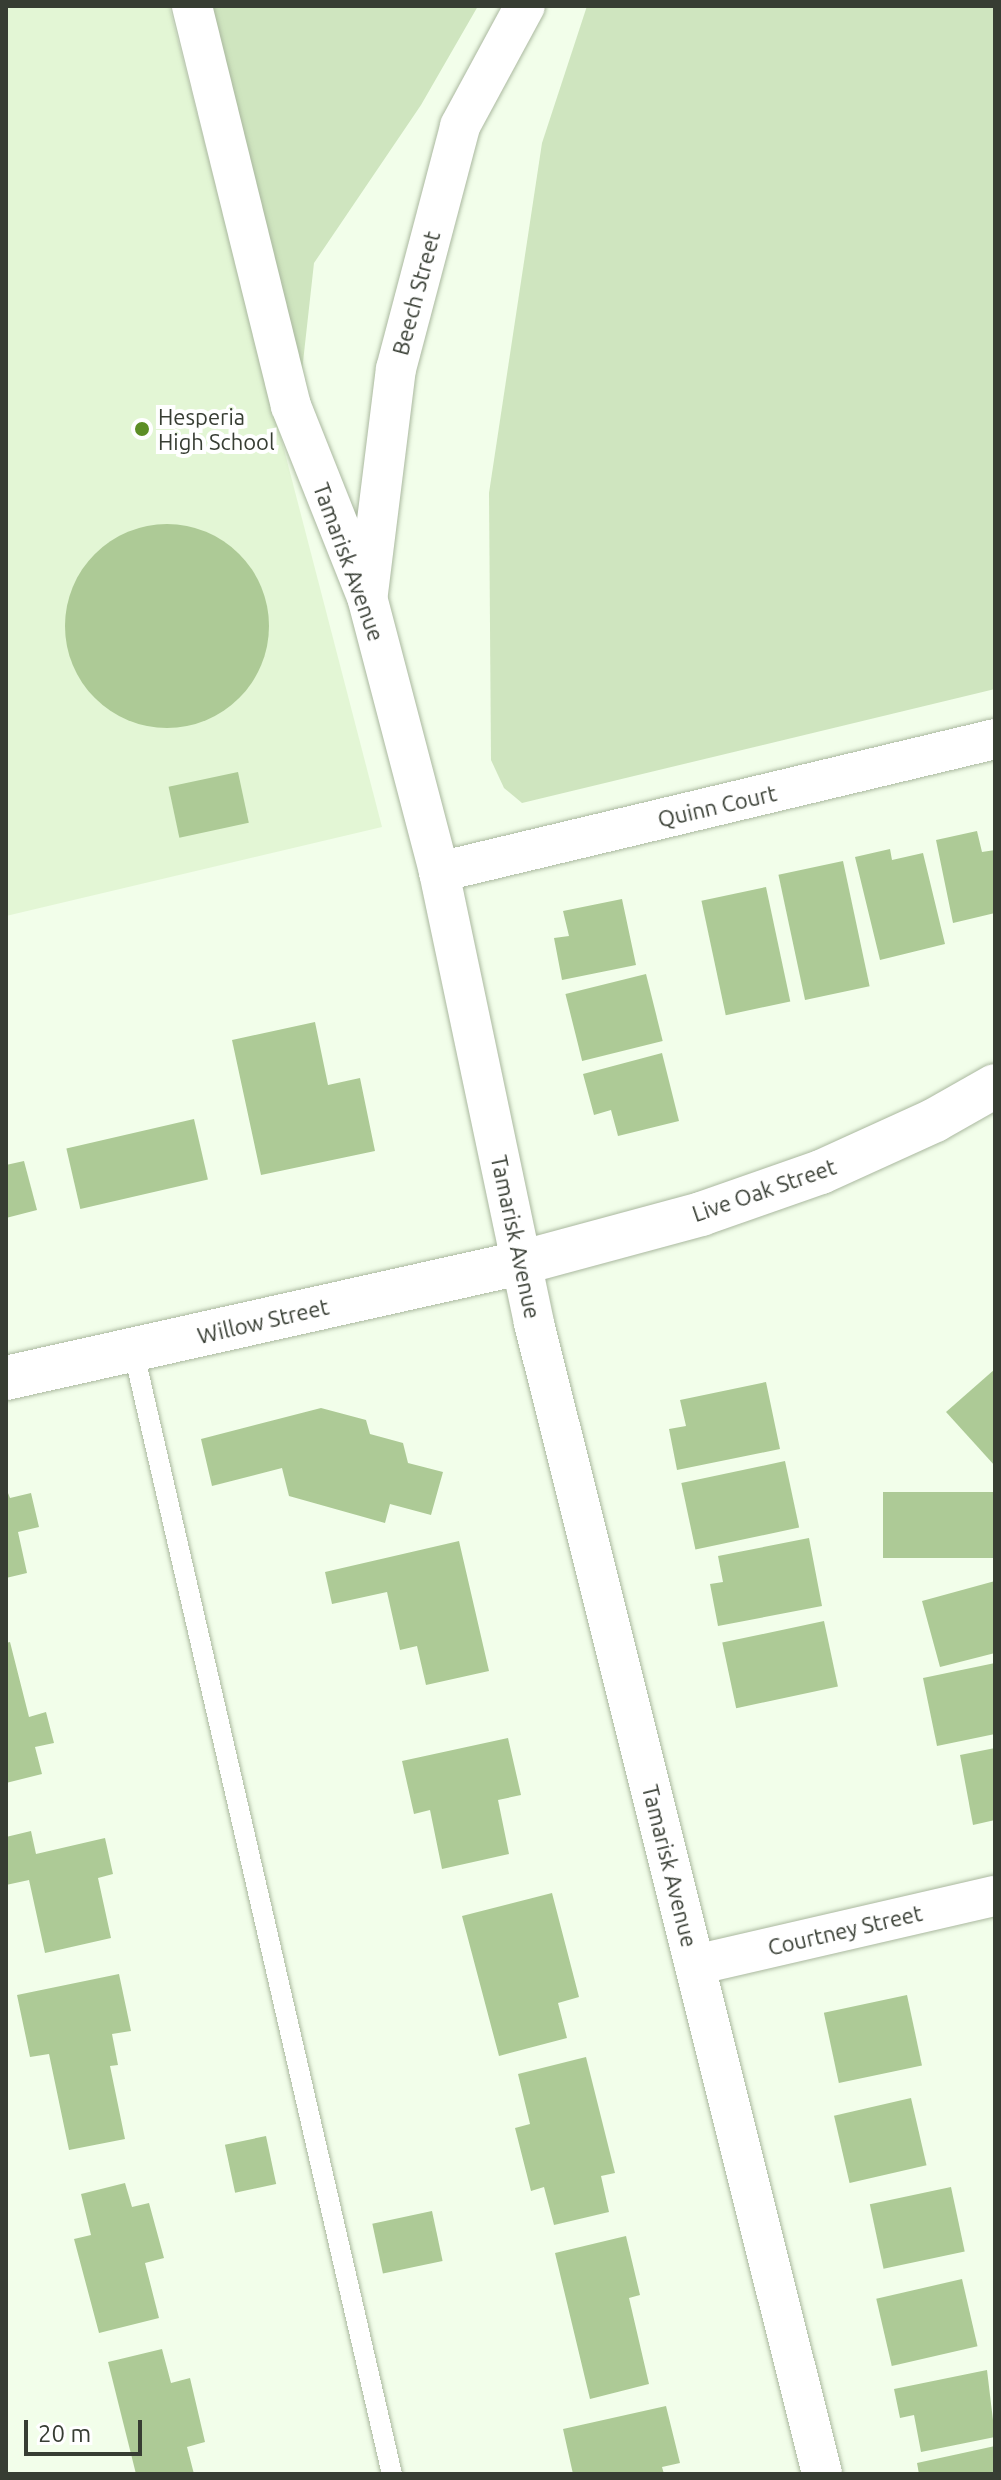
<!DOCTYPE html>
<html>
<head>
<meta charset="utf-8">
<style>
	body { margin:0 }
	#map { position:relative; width:1001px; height:2480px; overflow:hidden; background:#f2feea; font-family:Ubuntu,sans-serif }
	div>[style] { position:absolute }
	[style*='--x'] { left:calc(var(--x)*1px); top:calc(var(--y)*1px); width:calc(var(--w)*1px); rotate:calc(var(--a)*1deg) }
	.built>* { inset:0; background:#e3f6d5 }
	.green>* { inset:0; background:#cfe5bf }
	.building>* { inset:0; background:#adca96; transform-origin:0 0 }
	.round { border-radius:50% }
	.roads { filter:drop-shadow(0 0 2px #aab89f) drop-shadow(0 0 2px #aab89f) }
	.service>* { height:20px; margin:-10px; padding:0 10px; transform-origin:10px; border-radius:10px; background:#fff }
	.minor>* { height:40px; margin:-20px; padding:0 20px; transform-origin:20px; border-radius:20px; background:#fff }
	.tertiary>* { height:44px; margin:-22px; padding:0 22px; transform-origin:22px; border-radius:22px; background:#fff }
	.dots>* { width:22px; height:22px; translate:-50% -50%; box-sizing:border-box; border:4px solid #fff; border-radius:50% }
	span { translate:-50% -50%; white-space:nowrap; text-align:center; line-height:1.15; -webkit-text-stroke:8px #fff; paint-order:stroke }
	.street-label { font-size:22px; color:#373d33 }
	.poi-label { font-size:22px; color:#373d33 }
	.left { translate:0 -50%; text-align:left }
	.frame { position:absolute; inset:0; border:8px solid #373d33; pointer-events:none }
	.scale { position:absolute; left:24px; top:2420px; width:118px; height:36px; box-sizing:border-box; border:4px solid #373d33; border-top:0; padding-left:10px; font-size:24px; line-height:28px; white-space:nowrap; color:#373d33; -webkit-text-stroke:6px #fff; paint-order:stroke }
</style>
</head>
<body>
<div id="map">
	<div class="built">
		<div style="clip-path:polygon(6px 6px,169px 6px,382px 827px,6px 916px)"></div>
	</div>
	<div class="green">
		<div style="clip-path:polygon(205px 6px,478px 6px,421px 105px,314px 263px,300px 389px)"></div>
		<div style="clip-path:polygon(587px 6px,995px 6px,995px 689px,522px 803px,504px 788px,491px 760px,489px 493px,542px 143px)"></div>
	</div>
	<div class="building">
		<div class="round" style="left:65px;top:524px;width:204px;height:204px"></div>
		<div style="left:238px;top:772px;width:52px;height:71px;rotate:78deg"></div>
		<div style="clip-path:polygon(977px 831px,982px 852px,995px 850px,995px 913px,953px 923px,936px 840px)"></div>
		<div style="clip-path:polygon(890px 849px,892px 860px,923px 853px,945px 944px,880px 960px,855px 857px)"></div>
		<div style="left:843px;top:861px;width:128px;height:66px;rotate:78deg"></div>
		<div style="left:766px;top:887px;width:117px;height:66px;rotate:78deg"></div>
		<div style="clip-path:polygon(622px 899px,636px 965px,562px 980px,554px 938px,569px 936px,563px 911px)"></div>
		<div style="left:646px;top:974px;width:69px;height:83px;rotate:76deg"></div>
		<div style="clip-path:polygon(315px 1022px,328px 1085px,360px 1078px,375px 1151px,261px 1175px,232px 1040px)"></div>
		<div style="clip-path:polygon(662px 1053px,679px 1121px,618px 1136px,611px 1110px,594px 1115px,583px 1074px)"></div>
		<div style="left:194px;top:1119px;width:62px;height:131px;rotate:77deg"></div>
		<div style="clip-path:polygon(24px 1161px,37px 1210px,6px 1218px,6px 1165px)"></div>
		<div style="clip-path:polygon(995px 1369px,995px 1466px,946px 1412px)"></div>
		<div style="clip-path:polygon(766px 1382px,780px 1449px,677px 1470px,669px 1429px,686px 1426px,680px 1400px)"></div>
		<div style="clip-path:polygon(321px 1408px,366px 1420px,370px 1434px,403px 1443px,408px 1463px,443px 1472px,431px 1515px,390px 1504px,385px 1523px,289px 1496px,282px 1468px,212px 1486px,201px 1439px)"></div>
		<div style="left:785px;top:1461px;width:68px;height:106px;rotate:78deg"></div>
		<div style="clip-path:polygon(6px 1488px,10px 1498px,31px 1493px,39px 1527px,18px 1532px,27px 1573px,6px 1578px)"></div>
		<div style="left:995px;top:1492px;width:66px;height:112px;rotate:90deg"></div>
		<div style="clip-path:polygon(809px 1538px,822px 1606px,718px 1626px,710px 1584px,723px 1582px,718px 1556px)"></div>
		<div style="clip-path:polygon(459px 1541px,489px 1671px,426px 1685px,417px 1646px,400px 1650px,387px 1592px,332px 1604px,325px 1572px)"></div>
		<div style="clip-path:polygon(995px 1581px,995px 1653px,940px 1667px,922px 1601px)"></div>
		<div style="left:824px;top:1621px;width:67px;height:104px;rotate:78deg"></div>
		<div style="clip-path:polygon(10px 1642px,29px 1717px,46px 1712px,54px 1743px,35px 1747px,42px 1774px,6px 1783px,6px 1643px)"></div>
		<div style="clip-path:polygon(995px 1663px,995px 1734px,937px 1746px,923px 1678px)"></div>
		<div style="clip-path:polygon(508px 1738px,521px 1795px,498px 1800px,509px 1854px,442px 1869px,430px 1810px,414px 1814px,402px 1761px)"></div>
		<div style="clip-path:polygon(995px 1748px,995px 1820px,973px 1825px,960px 1755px)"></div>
		<div style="clip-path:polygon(31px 1831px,36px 1854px,105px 1838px,113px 1874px,98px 1878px,111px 1938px,45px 1953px,29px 1880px,6px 1885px,6px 1837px)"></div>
		<div style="clip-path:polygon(552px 1893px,579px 1997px,558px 2003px,567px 2038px,499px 2056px,462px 1916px)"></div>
		<div style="clip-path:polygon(119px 1974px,131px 2031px,112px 2034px,118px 2065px,110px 2066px,125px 2139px,69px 2150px,49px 2054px,30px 2057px,17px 1995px)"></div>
		<div style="left:907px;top:1995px;width:72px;height:85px;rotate:78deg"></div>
		<div style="clip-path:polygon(586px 2057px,615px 2173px,601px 2176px,609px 2212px,554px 2225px,544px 2187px,531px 2191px,515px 2128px,530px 2124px,518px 2074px)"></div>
		<div style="left:911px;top:2098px;width:69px;height:79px;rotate:77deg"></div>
		<div style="left:266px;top:2136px;width:49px;height:42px;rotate:78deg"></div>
		<div style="clip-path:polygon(125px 2183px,132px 2207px,149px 2203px,164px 2258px,145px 2263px,159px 2318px,99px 2333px,74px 2239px,91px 2235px,81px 2194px)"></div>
		<div style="left:951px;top:2187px;width:66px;height:83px;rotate:78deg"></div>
		<div style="left:432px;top:2211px;width:51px;height:61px;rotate:78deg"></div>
		<div style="clip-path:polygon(626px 2236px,640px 2295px,629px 2298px,649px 2384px,590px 2399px,555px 2253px)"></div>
		<div style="left:962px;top:2279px;width:69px;height:88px;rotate:77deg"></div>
		<div style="clip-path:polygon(162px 2349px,171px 2383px,190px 2378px,205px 2442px,187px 2447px,194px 2474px,136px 2474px,108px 2362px)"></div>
		<div style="clip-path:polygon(987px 2370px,995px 2437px,921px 2452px,914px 2415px,900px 2418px,894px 2389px)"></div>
		<div style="clip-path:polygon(666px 2406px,680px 2463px,662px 2467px,664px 2474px,573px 2474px,563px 2429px)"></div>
		<div style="clip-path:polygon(995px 2446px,995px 2474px,919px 2474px,917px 2463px)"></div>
	</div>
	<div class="roads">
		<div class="service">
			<div style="--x:133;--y:1349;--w:1154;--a:77.04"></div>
		</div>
		<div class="minor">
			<div style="--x:192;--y:6;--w:412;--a:76.1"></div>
			<div style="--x:291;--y:406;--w:206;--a:68.3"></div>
			<div style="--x:367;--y:597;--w:284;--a:75.3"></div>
			<div style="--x:439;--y:872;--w:461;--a:78.1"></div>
			<div style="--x:534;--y:1323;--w:1186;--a:75.95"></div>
			<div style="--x:368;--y:593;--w:226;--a:-82.9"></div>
			<div style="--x:396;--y:369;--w:251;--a:-75.2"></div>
			<div style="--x:460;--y:126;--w:136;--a:-61.6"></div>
			<div style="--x:439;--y:872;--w:572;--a:-13.45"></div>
			<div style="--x:695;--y:1965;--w:308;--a:-13"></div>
		</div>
		<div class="tertiary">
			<div style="--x:6;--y:1378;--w:527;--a:-12.61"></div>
			<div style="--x:520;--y:1263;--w:188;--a:-15.1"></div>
			<div style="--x:701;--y:1214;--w:127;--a:-19.3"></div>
			<div style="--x:821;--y:1172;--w:125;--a:-24.5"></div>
			<div style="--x:935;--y:1120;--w:69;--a:-29.5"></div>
		</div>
	</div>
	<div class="dots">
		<div style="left:142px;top:429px;background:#5c8e25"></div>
	</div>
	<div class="street-label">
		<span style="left:416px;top:293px;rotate:-75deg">Beech Street</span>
		<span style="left:349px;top:562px;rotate:70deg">Tamarisk Avenue</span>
		<span style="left:717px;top:806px;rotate:-13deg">Quinn Court</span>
		<span style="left:764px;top:1190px;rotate:-19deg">Live Oak Street</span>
		<span style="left:516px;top:1237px;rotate:78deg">Tamarisk Avenue</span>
		<span style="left:263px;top:1321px;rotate:-13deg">Willow Street</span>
		<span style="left:670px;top:1866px;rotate:76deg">Tamarisk Avenue</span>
		<span style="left:845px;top:1930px;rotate:-13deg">Courtney Street</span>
	</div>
	<div class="poi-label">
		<span class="left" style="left:158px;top:429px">Hesperia<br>High School</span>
	</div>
	<div class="frame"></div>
	<div class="scale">20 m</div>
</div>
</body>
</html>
